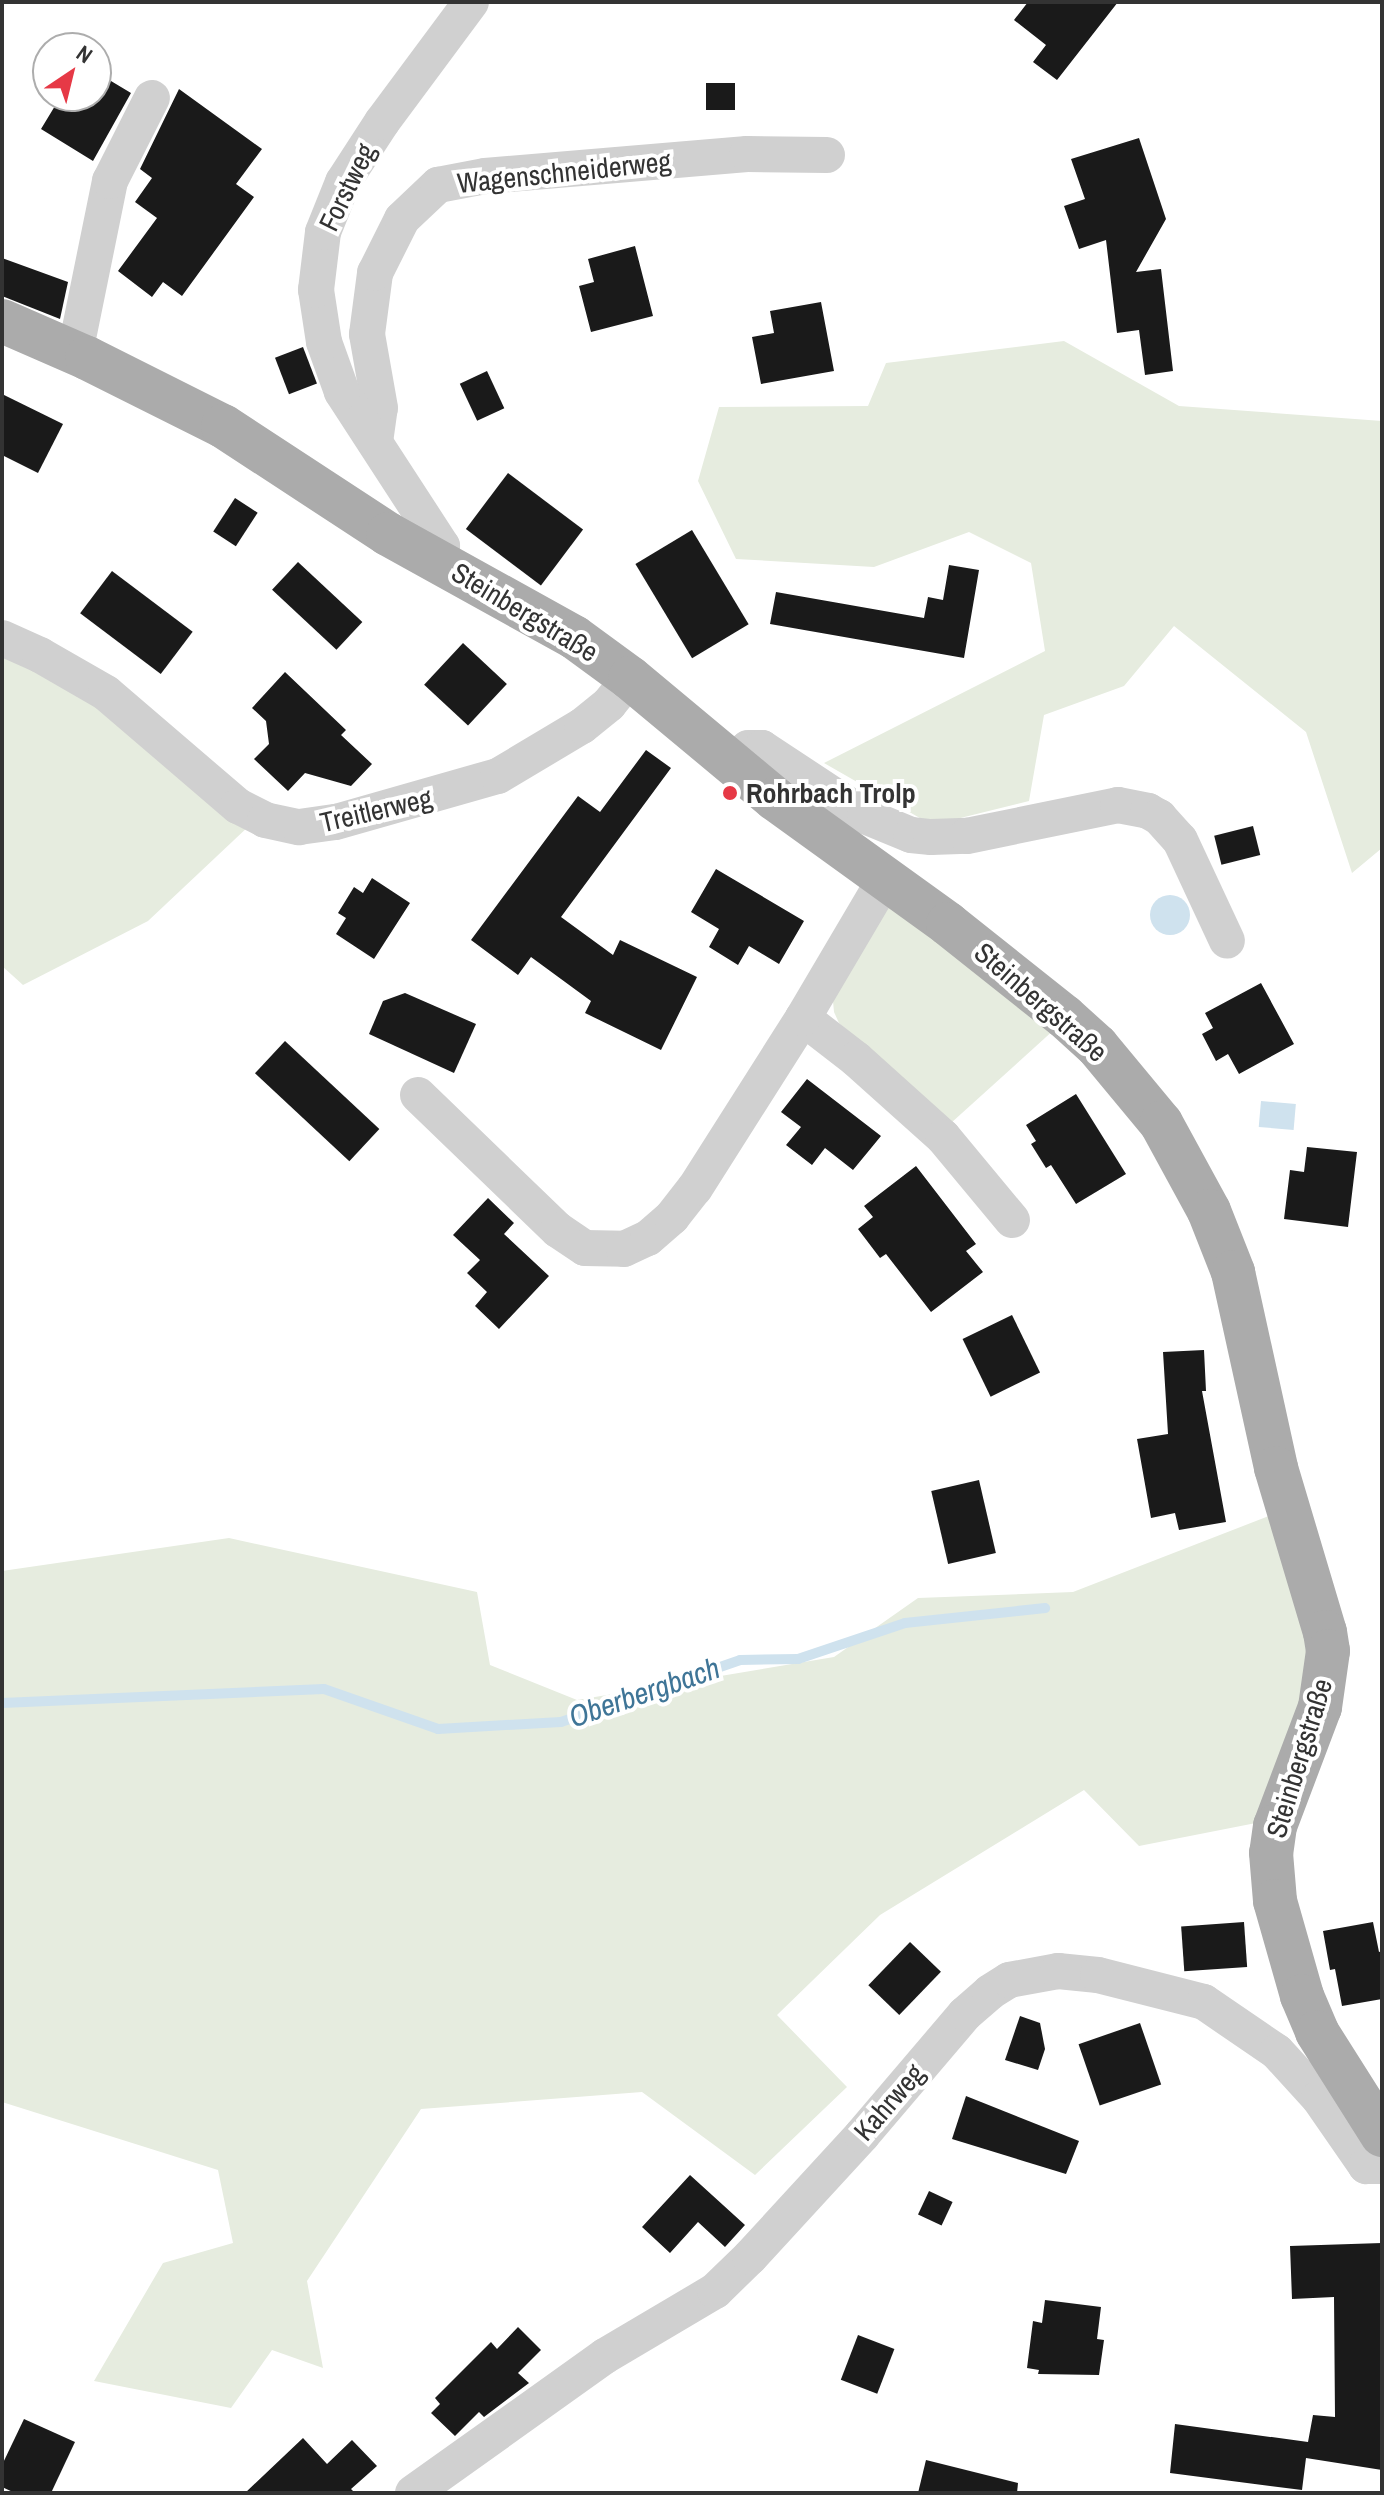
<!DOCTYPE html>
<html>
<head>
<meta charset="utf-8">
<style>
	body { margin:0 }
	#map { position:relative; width:1384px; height:2495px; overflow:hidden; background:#fff; font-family:"Archivo Narrow",sans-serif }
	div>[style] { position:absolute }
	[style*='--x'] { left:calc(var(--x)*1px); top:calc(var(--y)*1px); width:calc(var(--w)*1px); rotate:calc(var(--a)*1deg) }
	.green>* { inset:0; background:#e6ecdf }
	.water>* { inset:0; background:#cfe2ee; transform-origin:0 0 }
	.round { border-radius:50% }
	.stream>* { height:10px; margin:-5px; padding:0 5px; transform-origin:5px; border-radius:5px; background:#cfe2ee }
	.building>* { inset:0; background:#1a1a1a; transform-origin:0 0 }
	.minor>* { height:36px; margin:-18px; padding:0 18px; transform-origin:18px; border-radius:18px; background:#d0d0d0 }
	.major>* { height:44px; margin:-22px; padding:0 22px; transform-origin:22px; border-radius:22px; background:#ababab }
	.dots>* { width:22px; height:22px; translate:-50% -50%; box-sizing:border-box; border:4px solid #fff; border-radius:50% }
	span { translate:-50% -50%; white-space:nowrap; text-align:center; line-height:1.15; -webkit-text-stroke:8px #fff; paint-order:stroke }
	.street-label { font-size:28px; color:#333 }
	.poi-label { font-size:28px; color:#333; font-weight:700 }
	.left { translate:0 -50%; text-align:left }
	.water-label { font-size:30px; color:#3f7597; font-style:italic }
	.frame { position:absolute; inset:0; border:4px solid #333; pointer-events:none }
	.north { position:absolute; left:32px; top:32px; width:80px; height:80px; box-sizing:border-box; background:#fff; border:2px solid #adadad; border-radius:50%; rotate:35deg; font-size:22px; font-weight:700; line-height:32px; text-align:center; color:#333 }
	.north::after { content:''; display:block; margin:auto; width:28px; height:36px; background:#e63946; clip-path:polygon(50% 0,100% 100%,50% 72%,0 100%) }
</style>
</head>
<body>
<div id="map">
	<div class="green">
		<div style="clip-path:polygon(1064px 341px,1179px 406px,1382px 421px,1382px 848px,1352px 873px,1306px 732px,1174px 626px,1124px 686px,1044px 715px,1029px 801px,932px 825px,824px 763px,1045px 651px,1031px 563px,969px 532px,874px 567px,736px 559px,698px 481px,719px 407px,868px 406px,886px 363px)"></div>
		<div style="clip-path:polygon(2px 648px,74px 684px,250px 825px,148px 921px,23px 985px,2px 966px)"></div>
		<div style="clip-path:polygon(890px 907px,1056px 1028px,951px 1123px,839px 1023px,834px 1012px,833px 1001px,877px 914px)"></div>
		<div style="clip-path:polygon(1274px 1514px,1313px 1628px,1308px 1673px,1261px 1822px,1139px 1846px,1084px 1790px,880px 1915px,777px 2015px,847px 2087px,755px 2175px,642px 2092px,421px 2109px,307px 2281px,323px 2368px,272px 2350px,231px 2408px,94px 2381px,163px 2263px,233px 2243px,218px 2170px,2px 2102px,2px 1571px,229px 1538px,477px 1592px,490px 1665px,577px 1700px,834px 1657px,918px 1598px,1073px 1592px)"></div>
	</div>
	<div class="water">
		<div class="round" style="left:1150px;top:895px;width:40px;height:40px"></div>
		<div style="left:1261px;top:1101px;width:35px;height:26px;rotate:5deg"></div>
	</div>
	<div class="stream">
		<div style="--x:2;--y:1703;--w:322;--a:-2.5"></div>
		<div style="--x:324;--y:1689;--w:121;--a:19.3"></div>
		<div style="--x:438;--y:1729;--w:123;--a:-3.3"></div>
		<div style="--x:561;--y:1722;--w:189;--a:-19.1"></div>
		<div style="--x:740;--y:1660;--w:58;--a:-1"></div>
		<div style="--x:798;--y:1659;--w:113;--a:-18.6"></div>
		<div style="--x:905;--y:1623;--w:141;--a:-6.1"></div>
	</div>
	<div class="building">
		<div style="clip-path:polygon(1028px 2px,1118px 2px,1057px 80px,1033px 62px,1046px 45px,1014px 20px)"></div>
		<div style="clip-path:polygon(96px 72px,131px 93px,93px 161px,41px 129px,61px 96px,96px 96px)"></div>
		<div style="left:735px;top:83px;width:27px;height:29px;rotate:90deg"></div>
		<div style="clip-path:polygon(179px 89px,262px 149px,236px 184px,254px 197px,182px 296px,163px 282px,152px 297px,118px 271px,157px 218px,135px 202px,152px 178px,140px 169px)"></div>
		<div style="clip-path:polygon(1139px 138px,1166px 219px,1136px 272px,1161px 269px,1173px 371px,1145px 375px,1139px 330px,1117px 333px,1106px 240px,1079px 249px,1064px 206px,1085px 199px,1071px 159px)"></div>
		<div style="clip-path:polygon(635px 246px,653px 316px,591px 332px,579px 286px,594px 282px,588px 259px)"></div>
		<div style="clip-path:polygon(2px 258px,68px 282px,60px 319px,2px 296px)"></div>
		<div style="clip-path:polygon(821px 302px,834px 371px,761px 384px,752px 337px,774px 333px,770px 311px)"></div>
		<div style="left:303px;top:347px;width:39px;height:30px;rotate:69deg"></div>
		<div style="left:487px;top:371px;width:41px;height:30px;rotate:65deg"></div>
		<div style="clip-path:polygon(2px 394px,63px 424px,38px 473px,2px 455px)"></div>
		<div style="left:508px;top:473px;width:94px;height:70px;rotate:37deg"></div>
		<div style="left:235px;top:498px;width:27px;height:40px;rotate:33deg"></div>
		<div style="left:692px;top:530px;width:110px;height:66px;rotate:59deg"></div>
		<div style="left:298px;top:562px;width:88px;height:38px;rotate:43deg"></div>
		<div style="clip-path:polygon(949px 565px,979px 570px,964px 658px,770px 624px,776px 592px,924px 618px,928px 597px,943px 600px)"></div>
		<div style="left:112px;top:571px;width:101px;height:53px;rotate:37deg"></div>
		<div style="left:463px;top:643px;width:60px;height:57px;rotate:43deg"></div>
		<div style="clip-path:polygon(285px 672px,346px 730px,341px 735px,372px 764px,351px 786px,305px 773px,288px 791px,254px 759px,269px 744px,266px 721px,252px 708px)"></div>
		<div style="clip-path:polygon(646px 750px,671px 768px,561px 917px,613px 955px,620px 940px,697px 977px,661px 1050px,585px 1013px,591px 1001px,531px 957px,518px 975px,471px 940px,578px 796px,600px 812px)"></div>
		<div style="left:1253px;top:826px;width:30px;height:40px;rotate:76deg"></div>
		<div style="clip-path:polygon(716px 869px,804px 921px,779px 964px,749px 946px,738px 965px,709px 947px,719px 929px,691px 912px)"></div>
		<div style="clip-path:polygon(372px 878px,410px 903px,374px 959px,336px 934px,346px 918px,338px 913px,354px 887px,363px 893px)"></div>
		<div style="clip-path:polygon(1261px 983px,1294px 1044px,1239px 1074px,1228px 1054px,1216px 1061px,1202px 1034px,1213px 1028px,1205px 1013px)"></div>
		<div style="clip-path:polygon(405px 993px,476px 1024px,454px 1073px,369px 1034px,383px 1001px)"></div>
		<div style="left:285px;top:1041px;width:129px;height:44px;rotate:43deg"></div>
		<div style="clip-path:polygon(807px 1079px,881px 1136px,853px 1170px,825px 1148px,812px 1165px,786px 1145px,801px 1127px,781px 1112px)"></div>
		<div style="clip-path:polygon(1076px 1094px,1126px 1174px,1076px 1204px,1051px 1165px,1046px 1168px,1031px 1144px,1036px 1141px,1026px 1125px)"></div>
		<div style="clip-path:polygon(1307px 1147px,1357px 1152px,1348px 1227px,1284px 1219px,1290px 1170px,1304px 1172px)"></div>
		<div style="clip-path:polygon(916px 1166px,976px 1244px,966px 1251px,983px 1272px,931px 1312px,886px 1254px,880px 1258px,858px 1229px,873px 1217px,864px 1206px)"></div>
		<div style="clip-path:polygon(488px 1198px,514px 1223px,504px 1234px,549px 1276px,499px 1329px,475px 1306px,487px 1292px,467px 1273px,480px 1260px,453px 1235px)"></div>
		<div style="left:1012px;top:1315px;width:64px;height:55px;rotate:64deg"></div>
		<div style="clip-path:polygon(1204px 1350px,1206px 1391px,1202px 1391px,1226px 1522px,1179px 1530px,1175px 1513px,1151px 1518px,1137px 1439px,1168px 1434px,1163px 1352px)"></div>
		<div style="left:979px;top:1480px;width:75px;height:49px;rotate:77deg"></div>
		<div style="left:1244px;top:1922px;width:45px;height:63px;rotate:86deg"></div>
		<div style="clip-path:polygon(1373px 1922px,1379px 1952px,1382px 1951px,1382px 1999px,1342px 2006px,1335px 1969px,1330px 1970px,1323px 1931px)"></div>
		<div style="left:910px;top:1942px;width:43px;height:60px;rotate:44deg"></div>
		<div style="clip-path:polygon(1020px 2016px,1040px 2023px,1045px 2049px,1038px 2070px,1005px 2060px)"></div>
		<div style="left:1140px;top:2023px;width:65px;height:65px;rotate:71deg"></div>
		<div style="clip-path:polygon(966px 2096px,1079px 2141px,1066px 2174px,952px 2139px)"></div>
		<div style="clip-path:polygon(690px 2175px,745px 2225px,725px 2247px,698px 2222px,670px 2253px,642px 2227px)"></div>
		<div style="left:929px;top:2191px;width:26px;height:26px;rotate:25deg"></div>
		<div style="clip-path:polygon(1382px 2243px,1382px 2470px,1306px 2458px,1302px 2490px,1170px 2473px,1175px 2424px,1308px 2442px,1313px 2415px,1335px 2417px,1334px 2297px,1292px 2299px,1290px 2246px)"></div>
		<div style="clip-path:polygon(1045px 2300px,1101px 2307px,1097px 2339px,1104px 2340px,1099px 2375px,1038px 2374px,1039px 2370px,1027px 2368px,1033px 2321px,1042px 2323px)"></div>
		<div style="clip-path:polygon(518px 2327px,541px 2350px,518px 2373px,529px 2383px,484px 2417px,479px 2412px,455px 2436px,431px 2413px,440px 2404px,435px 2398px,491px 2342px,497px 2349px)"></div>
		<div style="left:858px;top:2335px;width:39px;height:48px;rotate:21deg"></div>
		<div style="clip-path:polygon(24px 2419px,75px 2442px,51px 2493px,15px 2493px,2px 2487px,2px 2465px)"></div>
		<div style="clip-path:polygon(303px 2438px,327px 2464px,352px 2440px,377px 2466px,351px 2489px,355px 2493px,245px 2493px)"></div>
		<div style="clip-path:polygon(926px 2460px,1018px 2483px,1017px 2493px,918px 2493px)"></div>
	</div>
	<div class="minor">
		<div style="--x:75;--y:353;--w:176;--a:-78.5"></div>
		<div style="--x:110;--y:181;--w:93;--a:-63.2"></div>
		<div style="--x:375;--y:442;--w:34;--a:-82"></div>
		<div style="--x:380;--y:408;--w:75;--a:-100"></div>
		<div style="--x:367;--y:334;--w:62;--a:-82.5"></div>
		<div style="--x:375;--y:273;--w:60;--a:-63.4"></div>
		<div style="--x:402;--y:219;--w:50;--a:-43.4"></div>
		<div style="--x:438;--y:185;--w:48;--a:-10.8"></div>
		<div style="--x:485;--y:176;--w:263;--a:-4.8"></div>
		<div style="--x:747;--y:154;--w:80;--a:0.7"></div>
		<div style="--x:441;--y:562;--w:16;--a:-86"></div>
		<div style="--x:442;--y:546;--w:184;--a:-123"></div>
		<div style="--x:342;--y:392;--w:53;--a:-109.8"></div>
		<div style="--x:324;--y:342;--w:53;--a:-98.7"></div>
		<div style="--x:316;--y:290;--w:58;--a:-83.1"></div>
		<div style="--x:323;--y:232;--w:54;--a:-68.2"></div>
		<div style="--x:343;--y:182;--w:72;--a:-57"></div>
		<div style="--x:382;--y:122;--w:149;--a:-53.4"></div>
		<div style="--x:2;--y:638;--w:42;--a:24.1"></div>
		<div style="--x:40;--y:655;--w:76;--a:29.9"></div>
		<div style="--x:106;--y:693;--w:174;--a:40.6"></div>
		<div style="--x:238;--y:806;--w:30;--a:27"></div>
		<div style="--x:265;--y:820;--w:35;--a:12"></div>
		<div style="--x:299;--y:827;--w:37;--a:-8"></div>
		<div style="--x:336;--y:822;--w:168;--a:-15.9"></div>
		<div style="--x:498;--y:776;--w:98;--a:-30.8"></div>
		<div style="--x:582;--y:726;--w:35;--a:-39"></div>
		<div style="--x:609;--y:704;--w:33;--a:-51"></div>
		<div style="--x:733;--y:766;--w:23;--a:-50"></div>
		<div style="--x:748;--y:748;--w:14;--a:0"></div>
		<div style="--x:762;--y:748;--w:123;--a:33.4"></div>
		<div style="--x:865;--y:816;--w:50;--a:22.4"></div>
		<div style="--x:911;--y:835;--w:20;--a:6"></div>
		<div style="--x:931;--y:837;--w:36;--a:-2"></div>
		<div style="--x:967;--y:836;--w:154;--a:-11.6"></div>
		<div style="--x:1118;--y:805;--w:31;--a:11"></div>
		<div style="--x:1148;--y:811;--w:13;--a:29"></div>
		<div style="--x:1159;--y:817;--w:31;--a:48"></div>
		<div style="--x:1180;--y:840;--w:111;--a:65"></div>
		<div style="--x:803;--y:1018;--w:67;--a:37.7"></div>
		<div style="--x:856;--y:1059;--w:117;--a:41.9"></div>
		<div style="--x:943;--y:1137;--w:108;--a:50.3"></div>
		<div style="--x:418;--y:1095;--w:194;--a:44"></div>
		<div style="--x:558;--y:1230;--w:32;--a:34"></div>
		<div style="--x:585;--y:1248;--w:39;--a:1"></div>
		<div style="--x:624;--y:1249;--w:26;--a:-25"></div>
		<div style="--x:648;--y:1238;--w:32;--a:-41"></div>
		<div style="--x:672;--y:1217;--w:37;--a:-52"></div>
		<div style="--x:695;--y:1188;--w:201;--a:-57.6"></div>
		<div style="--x:803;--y:1018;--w:161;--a:-59.5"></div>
		<div style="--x:413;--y:2493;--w:236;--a:-35.5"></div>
		<div style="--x:605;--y:2356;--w:128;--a:-30.6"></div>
		<div style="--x:715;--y:2291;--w:49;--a:-44.2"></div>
		<div style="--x:750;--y:2257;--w:166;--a:-47.4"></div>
		<div style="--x:862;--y:2135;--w:159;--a:-49.6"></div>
		<div style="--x:965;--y:2014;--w:33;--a:-41"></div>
		<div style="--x:990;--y:1992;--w:22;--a:-32"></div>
		<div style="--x:1009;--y:1980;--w:50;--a:-10.4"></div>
		<div style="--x:1058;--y:1971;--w:40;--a:5.7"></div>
		<div style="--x:1098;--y:1975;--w:109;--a:14.3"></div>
		<div style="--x:1204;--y:2002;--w:88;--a:34.4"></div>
		<div style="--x:1277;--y:2052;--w:62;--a:47.6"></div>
		<div style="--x:1319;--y:2098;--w:83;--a:55.3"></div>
		<div style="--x:1366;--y:2166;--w:16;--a:0"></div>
	</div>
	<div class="major">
		<div style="--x:2;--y:321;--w:93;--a:23.5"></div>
		<div style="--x:87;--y:358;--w:152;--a:26.6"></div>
		<div style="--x:223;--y:426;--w:197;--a:33.2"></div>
		<div style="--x:388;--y:534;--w:213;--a:29"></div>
		<div style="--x:574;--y:637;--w:69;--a:36.2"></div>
		<div style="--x:630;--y:678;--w:189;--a:39.8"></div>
		<div style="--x:775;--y:799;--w:213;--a:35.8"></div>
		<div style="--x:948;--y:924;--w:149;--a:38.5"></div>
		<div style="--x:1065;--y:1017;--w:43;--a:42.2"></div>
		<div style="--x:1097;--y:1046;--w:100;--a:50.3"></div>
		<div style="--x:1161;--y:1123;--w:100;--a:61.4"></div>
		<div style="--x:1209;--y:1211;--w:66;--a:68.5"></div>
		<div style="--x:1233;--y:1272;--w:201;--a:77.6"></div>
		<div style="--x:1276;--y:1468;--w:171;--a:73.4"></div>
		<div style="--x:1325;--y:1632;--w:19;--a:81"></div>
		<div style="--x:1328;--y:1651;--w:57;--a:98.1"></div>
		<div style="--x:1320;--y:1707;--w:127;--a:110.7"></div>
		<div style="--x:1275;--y:1826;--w:27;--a:98"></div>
		<div style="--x:1271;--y:1853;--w:48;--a:85.2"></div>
		<div style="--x:1275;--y:1901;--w:99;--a:74.1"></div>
		<div style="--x:1302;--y:1996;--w:39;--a:67"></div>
		<div style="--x:1317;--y:2032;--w:122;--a:57.7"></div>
	</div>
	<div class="dots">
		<div style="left:730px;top:793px;background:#e63946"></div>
	</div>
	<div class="street-label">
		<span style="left:564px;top:172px;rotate:-6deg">Wagenschneiderweg</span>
		<span style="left:347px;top:187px;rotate:-64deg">Forstweg</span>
		<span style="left:525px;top:612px;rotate:31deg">Steinbergstraße</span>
		<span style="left:376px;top:810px;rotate:-13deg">Treitlerweg</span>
		<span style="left:1041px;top:1002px;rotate:41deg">Steinbergstraße</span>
		<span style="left:1299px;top:1758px;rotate:-73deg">Steinbergstraße</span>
		<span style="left:889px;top:2102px;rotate:-49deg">Kahrweg</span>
	</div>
	<div class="poi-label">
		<span class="left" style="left:746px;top:793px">Rohrbach Trolp</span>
	</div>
	<div class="water-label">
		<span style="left:644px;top:1692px;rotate:-19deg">Oberbergbach</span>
	</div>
	<div class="frame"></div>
	<div class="north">N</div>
</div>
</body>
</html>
